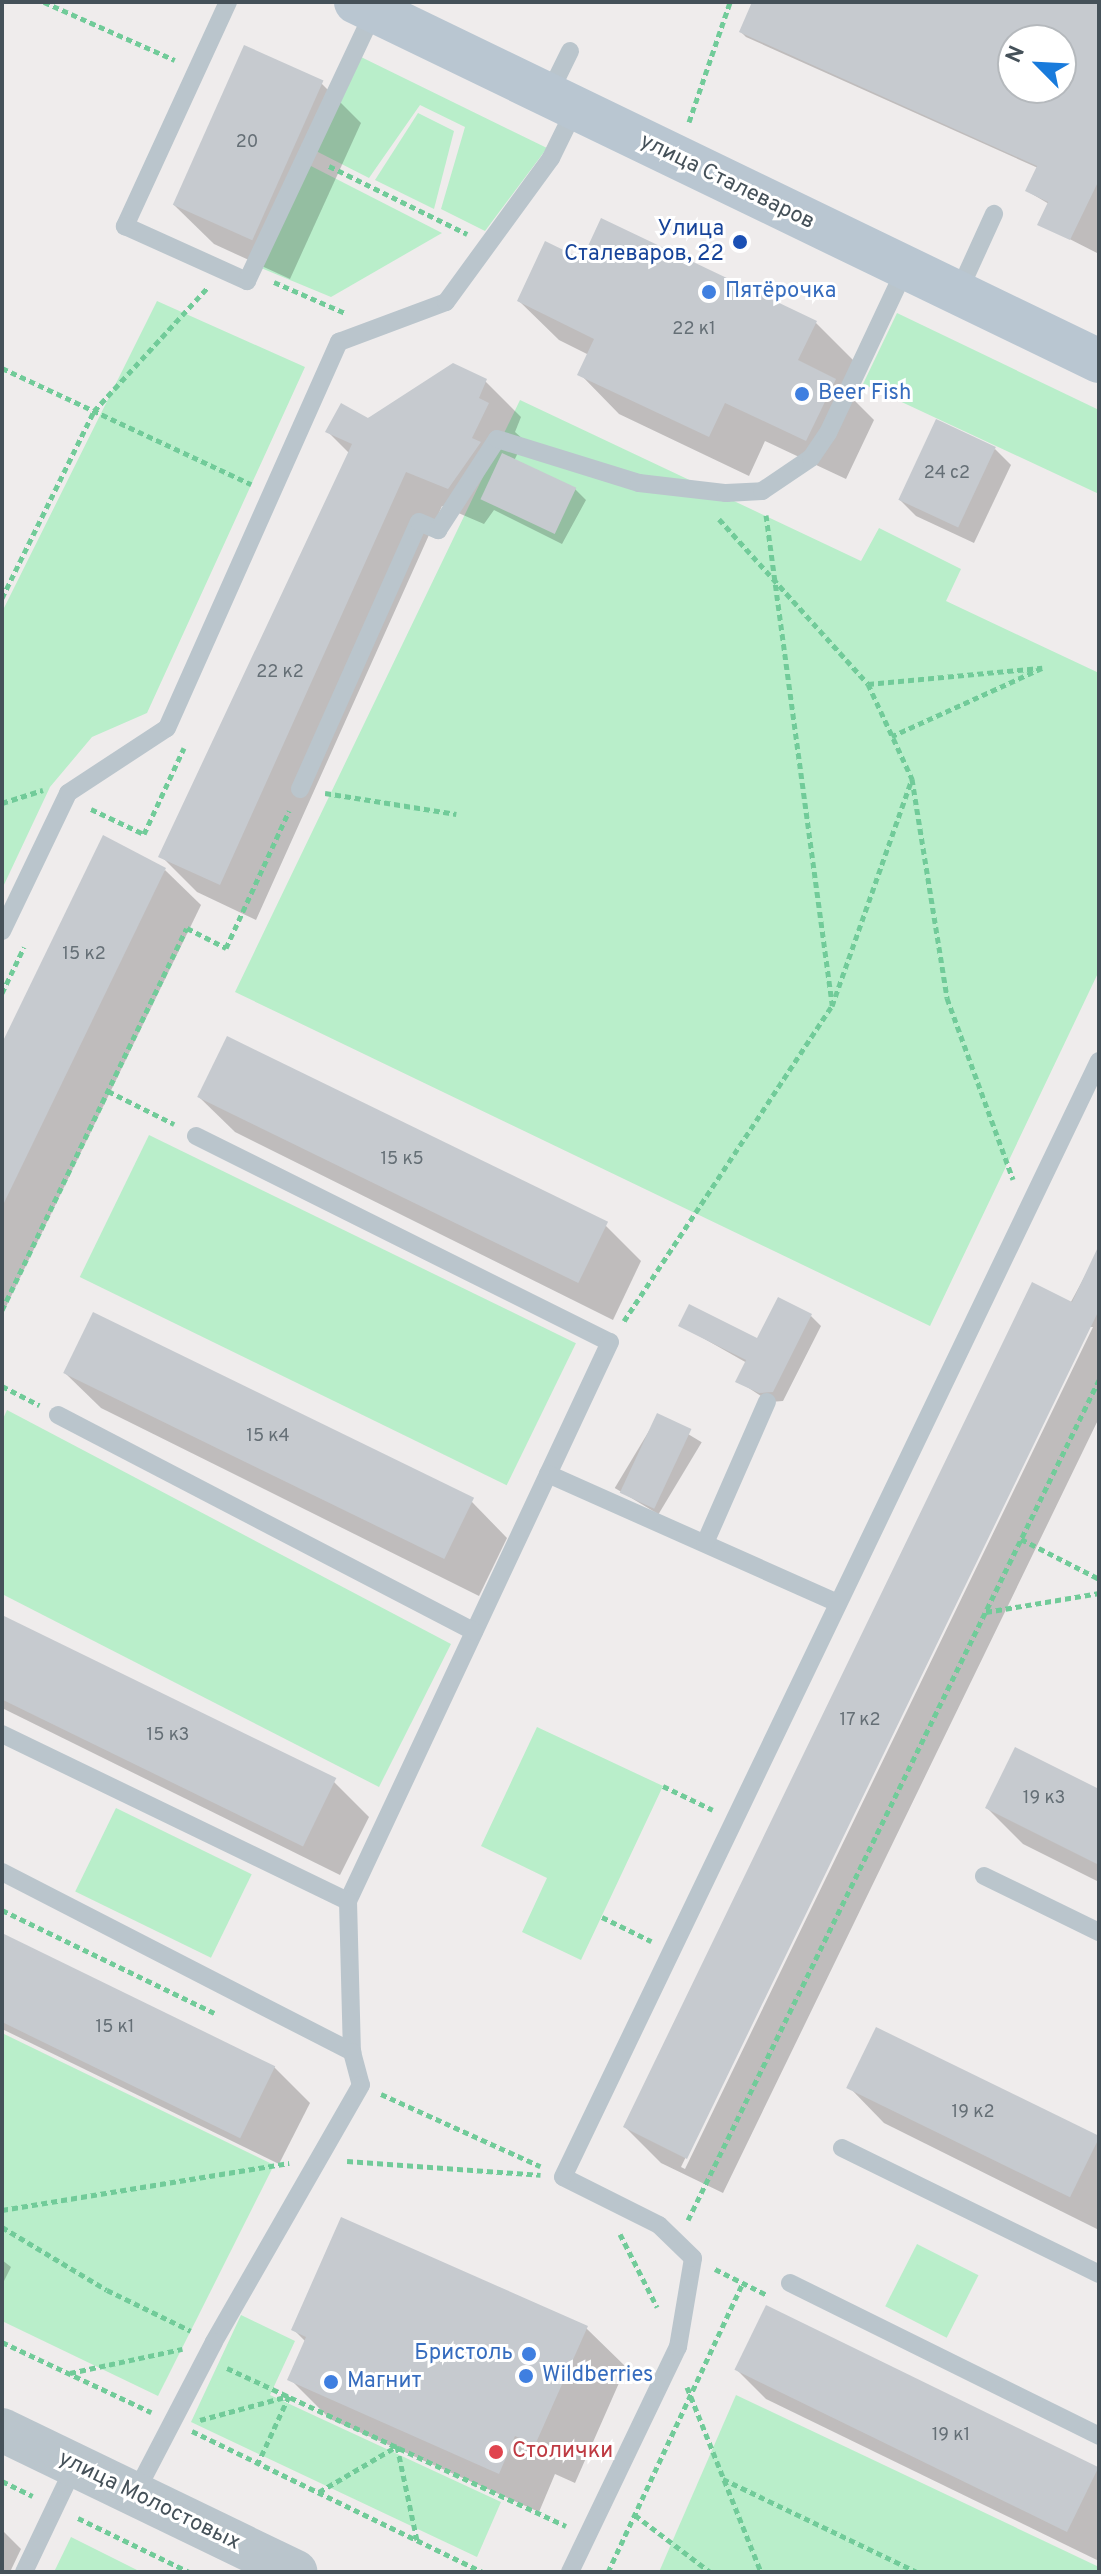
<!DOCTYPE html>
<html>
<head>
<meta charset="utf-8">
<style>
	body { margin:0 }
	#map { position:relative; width:1101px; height:2574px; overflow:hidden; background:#efecec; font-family:Overpass,sans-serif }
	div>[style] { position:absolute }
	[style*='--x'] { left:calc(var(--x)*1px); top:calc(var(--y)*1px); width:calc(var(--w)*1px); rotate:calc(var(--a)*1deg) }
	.green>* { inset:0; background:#b9eeca; transform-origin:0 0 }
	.shadow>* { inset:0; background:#0003; transform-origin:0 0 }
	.building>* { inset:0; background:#c6cacf; transform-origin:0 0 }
	.path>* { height:5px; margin-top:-2.5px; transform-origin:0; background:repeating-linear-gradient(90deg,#71cb99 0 6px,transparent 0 10px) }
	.service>* { height:18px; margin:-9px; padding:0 9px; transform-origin:9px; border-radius:9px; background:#bac5cc }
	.tertiary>* { height:44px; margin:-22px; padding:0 22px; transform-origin:22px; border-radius:22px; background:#bac5cc }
	.secondary>* { height:44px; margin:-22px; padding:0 22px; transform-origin:22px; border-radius:22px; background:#b9c6d1 }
	.dots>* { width:22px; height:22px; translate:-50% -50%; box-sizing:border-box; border:4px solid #fff; border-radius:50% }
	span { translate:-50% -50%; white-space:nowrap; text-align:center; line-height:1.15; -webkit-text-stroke:6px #fff; paint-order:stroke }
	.number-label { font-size:18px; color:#656f76 }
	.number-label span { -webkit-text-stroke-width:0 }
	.street-label { font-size:22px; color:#455159 }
	.transit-label { font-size:22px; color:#164399 }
	.right { translate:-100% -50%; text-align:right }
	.shop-label { font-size:22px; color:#366cbe }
	.left { translate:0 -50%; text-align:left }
	.health-label { font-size:22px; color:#be3a42 }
	.frame { position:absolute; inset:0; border:4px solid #455159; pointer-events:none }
	.north { position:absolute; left:997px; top:24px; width:80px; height:80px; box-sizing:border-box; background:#fff; border:2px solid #b5b9bd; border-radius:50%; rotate:294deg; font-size:22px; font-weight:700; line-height:32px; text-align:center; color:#455159 }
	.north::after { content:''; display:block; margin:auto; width:28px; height:36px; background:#197bdc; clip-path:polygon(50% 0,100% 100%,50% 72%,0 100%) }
</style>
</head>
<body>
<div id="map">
	<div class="green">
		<div style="clip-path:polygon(359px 56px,547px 148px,485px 231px,441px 209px,465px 127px,420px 105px,369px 178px,316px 151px)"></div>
		<div style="clip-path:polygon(418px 113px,454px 131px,434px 209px,375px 180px)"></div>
		<div style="clip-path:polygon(309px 165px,442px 233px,331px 297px,261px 268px)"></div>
		<div style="clip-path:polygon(157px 301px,305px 367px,147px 713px,92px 737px,50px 787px,2px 889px,2px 612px)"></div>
		<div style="clip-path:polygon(897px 313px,1099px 410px,1099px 494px,863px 384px)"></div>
		<div style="clip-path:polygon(520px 400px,861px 561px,879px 528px,961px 569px,946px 601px,1099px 673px,1099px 971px,930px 1326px,235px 992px)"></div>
		<div style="left:149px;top:1135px;width:475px;height:158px;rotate:26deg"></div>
		<div style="clip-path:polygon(7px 1410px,451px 1644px,379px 1787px,2px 1594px,2px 1421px)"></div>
		<div style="clip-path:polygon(537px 1727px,663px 1786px,581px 1960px,522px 1932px,547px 1878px,481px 1846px)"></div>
		<div style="left:116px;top:1808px;width:151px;height:93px;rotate:26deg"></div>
		<div style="clip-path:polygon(2px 2033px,274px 2165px,158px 2396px,2px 2321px)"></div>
		<div style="left:917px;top:2244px;width:69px;height:70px;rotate:27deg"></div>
		<div style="clip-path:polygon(241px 2315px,295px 2341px,270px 2395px,501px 2502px,477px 2557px,191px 2422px)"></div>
		<div style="clip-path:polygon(736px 2395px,1099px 2567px,1099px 2572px,659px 2572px)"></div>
		<div style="clip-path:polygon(71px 2537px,141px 2572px,54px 2572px)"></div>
	</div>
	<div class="shadow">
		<div style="clip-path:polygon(evenodd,756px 2px,1099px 2px,1099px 254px,1040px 224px,1049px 204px,1027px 191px,1038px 168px,746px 37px,741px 32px,756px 2px,1013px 40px,1061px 40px,1061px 88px,1013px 88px,1013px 40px)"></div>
		<div style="clip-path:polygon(321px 83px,361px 123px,290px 279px,214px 244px,174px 205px)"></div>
		<div style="clip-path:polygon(583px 262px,816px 323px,855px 362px,843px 389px,874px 420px,846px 479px,765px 441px,749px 476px,619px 414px,580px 374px,589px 355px,559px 340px,519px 301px)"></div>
		<div style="clip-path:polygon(485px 381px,521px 417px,515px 432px,524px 440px,514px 461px,575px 489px,586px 500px,562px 544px,494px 510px,484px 524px,442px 506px,256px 920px,197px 892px,161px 856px,350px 454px,327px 431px)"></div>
		<div style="clip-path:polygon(995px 449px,1011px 465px,974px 543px,916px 516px,900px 500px)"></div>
		<div style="clip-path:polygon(165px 870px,201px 905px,2px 1315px,2px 1047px)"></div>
		<div style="clip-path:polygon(199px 1097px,606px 1226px,641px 1261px,613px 1320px,235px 1132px)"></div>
		<div style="clip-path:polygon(evenodd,1099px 1250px,1099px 1418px,723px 2193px,661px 2163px,625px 2127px,1099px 1250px,1088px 1327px,1093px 1327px,685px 2169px,681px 2167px,1088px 1327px)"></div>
		<div style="clip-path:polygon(811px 1316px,821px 1326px,783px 1401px,770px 1402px,738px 1381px,747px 1363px,680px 1325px,758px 1340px)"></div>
		<div style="clip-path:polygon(65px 1373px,472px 1502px,507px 1538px,479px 1596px,101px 1408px)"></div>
		<div style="left:658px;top:1416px;width:51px;height:84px;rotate:31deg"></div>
		<div style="clip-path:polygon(2px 1617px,333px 1781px,369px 1817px,340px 1875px,2px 1708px)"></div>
		<div style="clip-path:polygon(1099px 1791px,1099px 1882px,1023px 1844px,987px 1808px)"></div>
		<div style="clip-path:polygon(2px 1935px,274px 2067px,310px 2103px,279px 2164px,2px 2029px)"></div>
		<div style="clip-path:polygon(849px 2087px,1099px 2139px,1099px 2230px,884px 2123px)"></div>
		<div style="clip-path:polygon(2px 2260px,11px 2267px,2px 2285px)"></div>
		<div style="clip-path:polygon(586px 2328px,626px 2367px,575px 2483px,555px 2474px,539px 2512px,330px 2419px,290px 2379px,306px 2342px,293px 2329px)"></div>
		<div style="clip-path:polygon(737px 2370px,1099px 2470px,1099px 2561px,766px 2399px)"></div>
		<div style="clip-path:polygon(2px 2530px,21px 2549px,10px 2572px,2px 2572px)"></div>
	</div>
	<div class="building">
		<div style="clip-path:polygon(evenodd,752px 2px,1099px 2px,1099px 180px,1070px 240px,1037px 225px,1048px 202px,1025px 191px,1037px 166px,739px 32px,752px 2px,1013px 40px,1061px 40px,1061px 88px,1013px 88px,1013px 40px)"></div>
		<div style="left:244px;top:45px;width:87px;height:175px;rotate:24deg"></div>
		<div style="clip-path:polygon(601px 218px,817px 321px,798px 360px,836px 379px,806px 441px,725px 403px,709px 437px,577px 375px,594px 339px,517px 301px,545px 241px,582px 259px)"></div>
		<div style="clip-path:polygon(453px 363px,487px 379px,479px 398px,489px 403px,472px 438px,481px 442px,448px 489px,406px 472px,220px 885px,158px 857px,352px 444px,325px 432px,341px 403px,368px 418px)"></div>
		<div style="left:936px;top:419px;width:66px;height:89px;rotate:25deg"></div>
		<div style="left:502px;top:453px;width:82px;height:51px;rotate:25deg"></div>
		<div style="clip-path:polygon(103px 835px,166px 868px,2px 1207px,2px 1043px)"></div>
		<div style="left:227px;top:1036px;width:424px;height:68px;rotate:26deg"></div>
		<div style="clip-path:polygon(1099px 1245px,1099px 1310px,687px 2159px,623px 2127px,1032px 1282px,1072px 1302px)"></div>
		<div style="clip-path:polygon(778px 1297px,812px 1314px,773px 1392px,759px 1393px,735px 1382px,746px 1360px,678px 1326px,689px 1304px,757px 1338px)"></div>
		<div style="left:93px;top:1312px;width:424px;height:68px;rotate:26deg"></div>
		<div style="left:657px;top:1413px;width:38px;height:88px;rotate:25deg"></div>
		<div style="left:2px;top:1615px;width:372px;height:76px;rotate:26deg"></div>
		<div style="clip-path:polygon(1015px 1747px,1099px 1789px,1099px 1865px,985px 1808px)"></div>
		<div style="left:2px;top:1933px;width:304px;height:80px;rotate:26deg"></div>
		<div style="left:876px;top:2027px;width:249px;height:68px;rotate:26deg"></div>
		<div style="clip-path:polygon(341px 2217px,588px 2326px,535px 2445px,515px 2436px,499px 2474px,287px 2380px,306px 2337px,291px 2330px)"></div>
		<div style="left:766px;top:2305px;width:370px;height:72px;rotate:26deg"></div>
	</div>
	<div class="path">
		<div style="--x:44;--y:2;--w:143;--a:23.9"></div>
		<div style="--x:689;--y:122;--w:127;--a:-71.1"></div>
		<div style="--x:329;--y:166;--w:154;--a:26.2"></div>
		<div style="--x:274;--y:282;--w:77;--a:23.6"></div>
		<div style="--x:2;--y:368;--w:275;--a:25"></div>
		<div style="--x:766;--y:515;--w:495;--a:82.3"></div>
		<div style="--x:832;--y:1006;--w:241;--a:-70.6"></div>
		<div style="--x:912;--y:779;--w:222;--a:80.9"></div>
		<div style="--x:947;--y:998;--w:193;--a:70"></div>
		<div style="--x:719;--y:519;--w:222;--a:47.9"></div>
		<div style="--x:868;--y:684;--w:105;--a:65.1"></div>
		<div style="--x:2;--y:598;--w:208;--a:-63.8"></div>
		<div style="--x:94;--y:411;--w:167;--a:-47.4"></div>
		<div style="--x:868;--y:684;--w:175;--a:-5.3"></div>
		<div style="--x:1042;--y:668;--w:165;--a:155.6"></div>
		<div style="--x:325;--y:793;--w:133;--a:9.1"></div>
		<div style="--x:2;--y:803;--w:43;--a:-17.6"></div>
		<div style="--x:91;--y:809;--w:59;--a:25.3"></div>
		<div style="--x:144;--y:834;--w:95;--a:-65.1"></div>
		<div style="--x:2;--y:993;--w:51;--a:-64.4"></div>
		<div style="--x:108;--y:1091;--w:74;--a:26.6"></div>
		<div style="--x:2;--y:1310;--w:424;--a:-64.2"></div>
		<div style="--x:187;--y:928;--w:44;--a:27.1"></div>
		<div style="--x:226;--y:948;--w:151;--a:-65.3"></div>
		<div style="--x:624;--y:1321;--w:377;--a:-56.6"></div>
		<div style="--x:2;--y:1386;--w:42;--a:27.2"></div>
		<div style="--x:1021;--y:1539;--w:88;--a:27.1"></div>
		<div style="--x:986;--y:1612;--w:115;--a:-9.5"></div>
		<div style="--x:663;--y:1786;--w:55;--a:25.6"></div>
		<div style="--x:2;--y:1910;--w:236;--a:25.9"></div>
		<div style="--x:602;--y:1917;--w:55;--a:26.1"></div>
		<div style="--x:381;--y:2094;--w:175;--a:24.4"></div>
		<div style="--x:347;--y:2161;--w:194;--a:4.1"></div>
		<div style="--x:2;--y:2210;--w:291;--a:-9.3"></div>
		<div style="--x:688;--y:2220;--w:935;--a:-63.93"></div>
		<div style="--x:2;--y:2227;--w:122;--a:31"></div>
		<div style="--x:107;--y:2290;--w:93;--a:26"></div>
		<div style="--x:620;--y:2234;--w:82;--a:63.1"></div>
		<div style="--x:715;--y:2269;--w:58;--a:26.6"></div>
		<div style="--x:2;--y:2342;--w:165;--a:25.2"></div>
		<div style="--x:227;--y:2368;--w:374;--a:25"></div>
		<div style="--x:70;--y:2373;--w:115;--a:-12.1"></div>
		<div style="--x:687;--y:2387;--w:199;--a:68.2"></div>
		<div style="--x:200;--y:2420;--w:92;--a:-15.1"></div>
		<div style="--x:289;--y:2396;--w:74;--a:114.8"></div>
		<div style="--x:192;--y:2431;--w:323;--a:25.9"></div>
		<div style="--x:723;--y:2479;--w:215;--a:25.6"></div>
		<div style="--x:2;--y:2481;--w:34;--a:26"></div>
		<div style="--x:319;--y:2492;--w:91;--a:-30.5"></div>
		<div style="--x:397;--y:2446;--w:96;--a:78"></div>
		<div style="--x:635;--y:2515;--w:94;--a:37.2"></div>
		<div style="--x:78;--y:2518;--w:123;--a:25.9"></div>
		<div style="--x:608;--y:2572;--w:319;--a:-65"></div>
	</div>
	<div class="service">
		<div style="--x:228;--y:2;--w:247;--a:114.7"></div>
		<div style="--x:125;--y:226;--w:134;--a:24.3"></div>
		<div style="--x:247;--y:281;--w:298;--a:-64.8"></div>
		<div style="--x:548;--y:96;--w:50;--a:-63.9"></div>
		<div style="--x:958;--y:293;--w:87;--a:-65.5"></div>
		<div style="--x:300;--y:789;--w:292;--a:-66"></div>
		<div style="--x:419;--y:522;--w:21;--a:23"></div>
		<div style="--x:438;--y:530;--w:108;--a:-57"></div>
		<div style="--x:497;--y:439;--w:149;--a:17.2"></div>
		<div style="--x:639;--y:483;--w:88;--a:6.6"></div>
		<div style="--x:726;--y:493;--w:36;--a:-3"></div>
		<div style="--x:762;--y:491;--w:59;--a:-34"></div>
		<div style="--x:811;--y:458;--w:30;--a:-56"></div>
		<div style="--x:828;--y:433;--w:183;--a:-64.8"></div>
		<div style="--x:2;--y:931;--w:153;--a:-64.4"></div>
		<div style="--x:68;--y:793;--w:118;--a:-33.3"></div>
		<div style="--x:167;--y:728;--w:423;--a:-66"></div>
		<div style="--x:339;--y:342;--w:114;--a:-20.5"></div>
		<div style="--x:446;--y:302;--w:178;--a:-53.9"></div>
		<div style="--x:551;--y:158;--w:55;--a:-63.9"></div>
		<div style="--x:196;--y:1136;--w:462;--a:26.5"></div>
		<div style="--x:610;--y:1342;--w:617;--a:115.11"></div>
		<div style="--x:58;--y:1415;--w:469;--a:27.5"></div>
		<div style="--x:548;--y:1474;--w:317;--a:24"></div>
		<div style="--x:705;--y:1543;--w:154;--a:-66.3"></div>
		<div style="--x:2;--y:1734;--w:384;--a:25.8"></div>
		<div style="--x:348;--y:1901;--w:151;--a:88.5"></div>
		<div style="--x:2;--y:1872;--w:394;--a:27.2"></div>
		<div style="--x:352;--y:2052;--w:34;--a:75"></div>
		<div style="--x:361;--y:2085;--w:296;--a:119.8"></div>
		<div style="--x:214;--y:2342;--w:171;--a:117.5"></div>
		<div style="--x:984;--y:1876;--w:128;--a:26"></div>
		<div style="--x:842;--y:2148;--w:286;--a:26.1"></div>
		<div style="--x:790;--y:2283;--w:345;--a:26.3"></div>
		<div style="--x:24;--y:2572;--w:119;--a:-64.5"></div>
		<div style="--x:570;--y:2572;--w:250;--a:-64.4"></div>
		<div style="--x:678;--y:2347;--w:90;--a:-80.4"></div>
		<div style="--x:693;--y:2258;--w:47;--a:-135.9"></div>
		<div style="--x:659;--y:2225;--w:107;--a:-153.4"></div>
		<div style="--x:563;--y:2177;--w:1238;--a:-64.35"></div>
	</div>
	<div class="tertiary">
		<div style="--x:2;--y:2430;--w:326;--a:25.8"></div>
	</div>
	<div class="secondary">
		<div style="--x:356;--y:2;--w:825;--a:25.79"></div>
	</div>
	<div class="dots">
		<div style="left:740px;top:242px;background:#1a4fb4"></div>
		<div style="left:709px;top:292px;background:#3f7fe0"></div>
		<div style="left:802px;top:394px;background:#3f7fe0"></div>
		<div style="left:529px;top:2354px;background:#3f7fe0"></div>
		<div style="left:526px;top:2376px;background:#3f7fe0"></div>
		<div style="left:331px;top:2382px;background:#3f7fe0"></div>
		<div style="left:496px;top:2452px;background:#e0444e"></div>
	</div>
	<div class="number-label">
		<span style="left:247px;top:143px">20</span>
		<span style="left:694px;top:330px">22 к1</span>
		<span style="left:947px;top:474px">24 с2</span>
		<span style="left:280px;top:673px">22 к2</span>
		<span style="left:84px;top:955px">15 к2</span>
		<span style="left:402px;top:1160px">15 к5</span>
		<span style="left:268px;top:1437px">15 к4</span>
		<span style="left:860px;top:1721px">17 к2</span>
		<span style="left:168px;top:1736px">15 к3</span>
		<span style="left:1044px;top:1799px">19 к3</span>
		<span style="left:115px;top:2028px">15 к1</span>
		<span style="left:973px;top:2113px">19 к2</span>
		<span style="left:951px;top:2436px">19 к1</span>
	</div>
	<div class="street-label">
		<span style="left:727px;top:182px;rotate:26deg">улица Сталеваров</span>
		<span style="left:149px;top:2501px;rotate:26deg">улица Молостовых</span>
	</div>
	<div class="transit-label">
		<span class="right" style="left:724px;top:242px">Улица<br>Сталеваров, 22</span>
	</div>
	<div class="shop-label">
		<span class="left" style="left:725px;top:292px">Пятёрочка</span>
		<span class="left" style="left:818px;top:394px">Beer Fish</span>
		<span class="right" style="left:513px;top:2354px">Бристоль</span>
		<span class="left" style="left:542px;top:2376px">Wildberries</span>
		<span class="left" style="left:347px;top:2382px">Магнит</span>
	</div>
	<div class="health-label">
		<span class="left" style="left:512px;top:2452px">Столички</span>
	</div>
	<div class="frame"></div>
	<div class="north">N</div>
</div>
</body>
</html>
